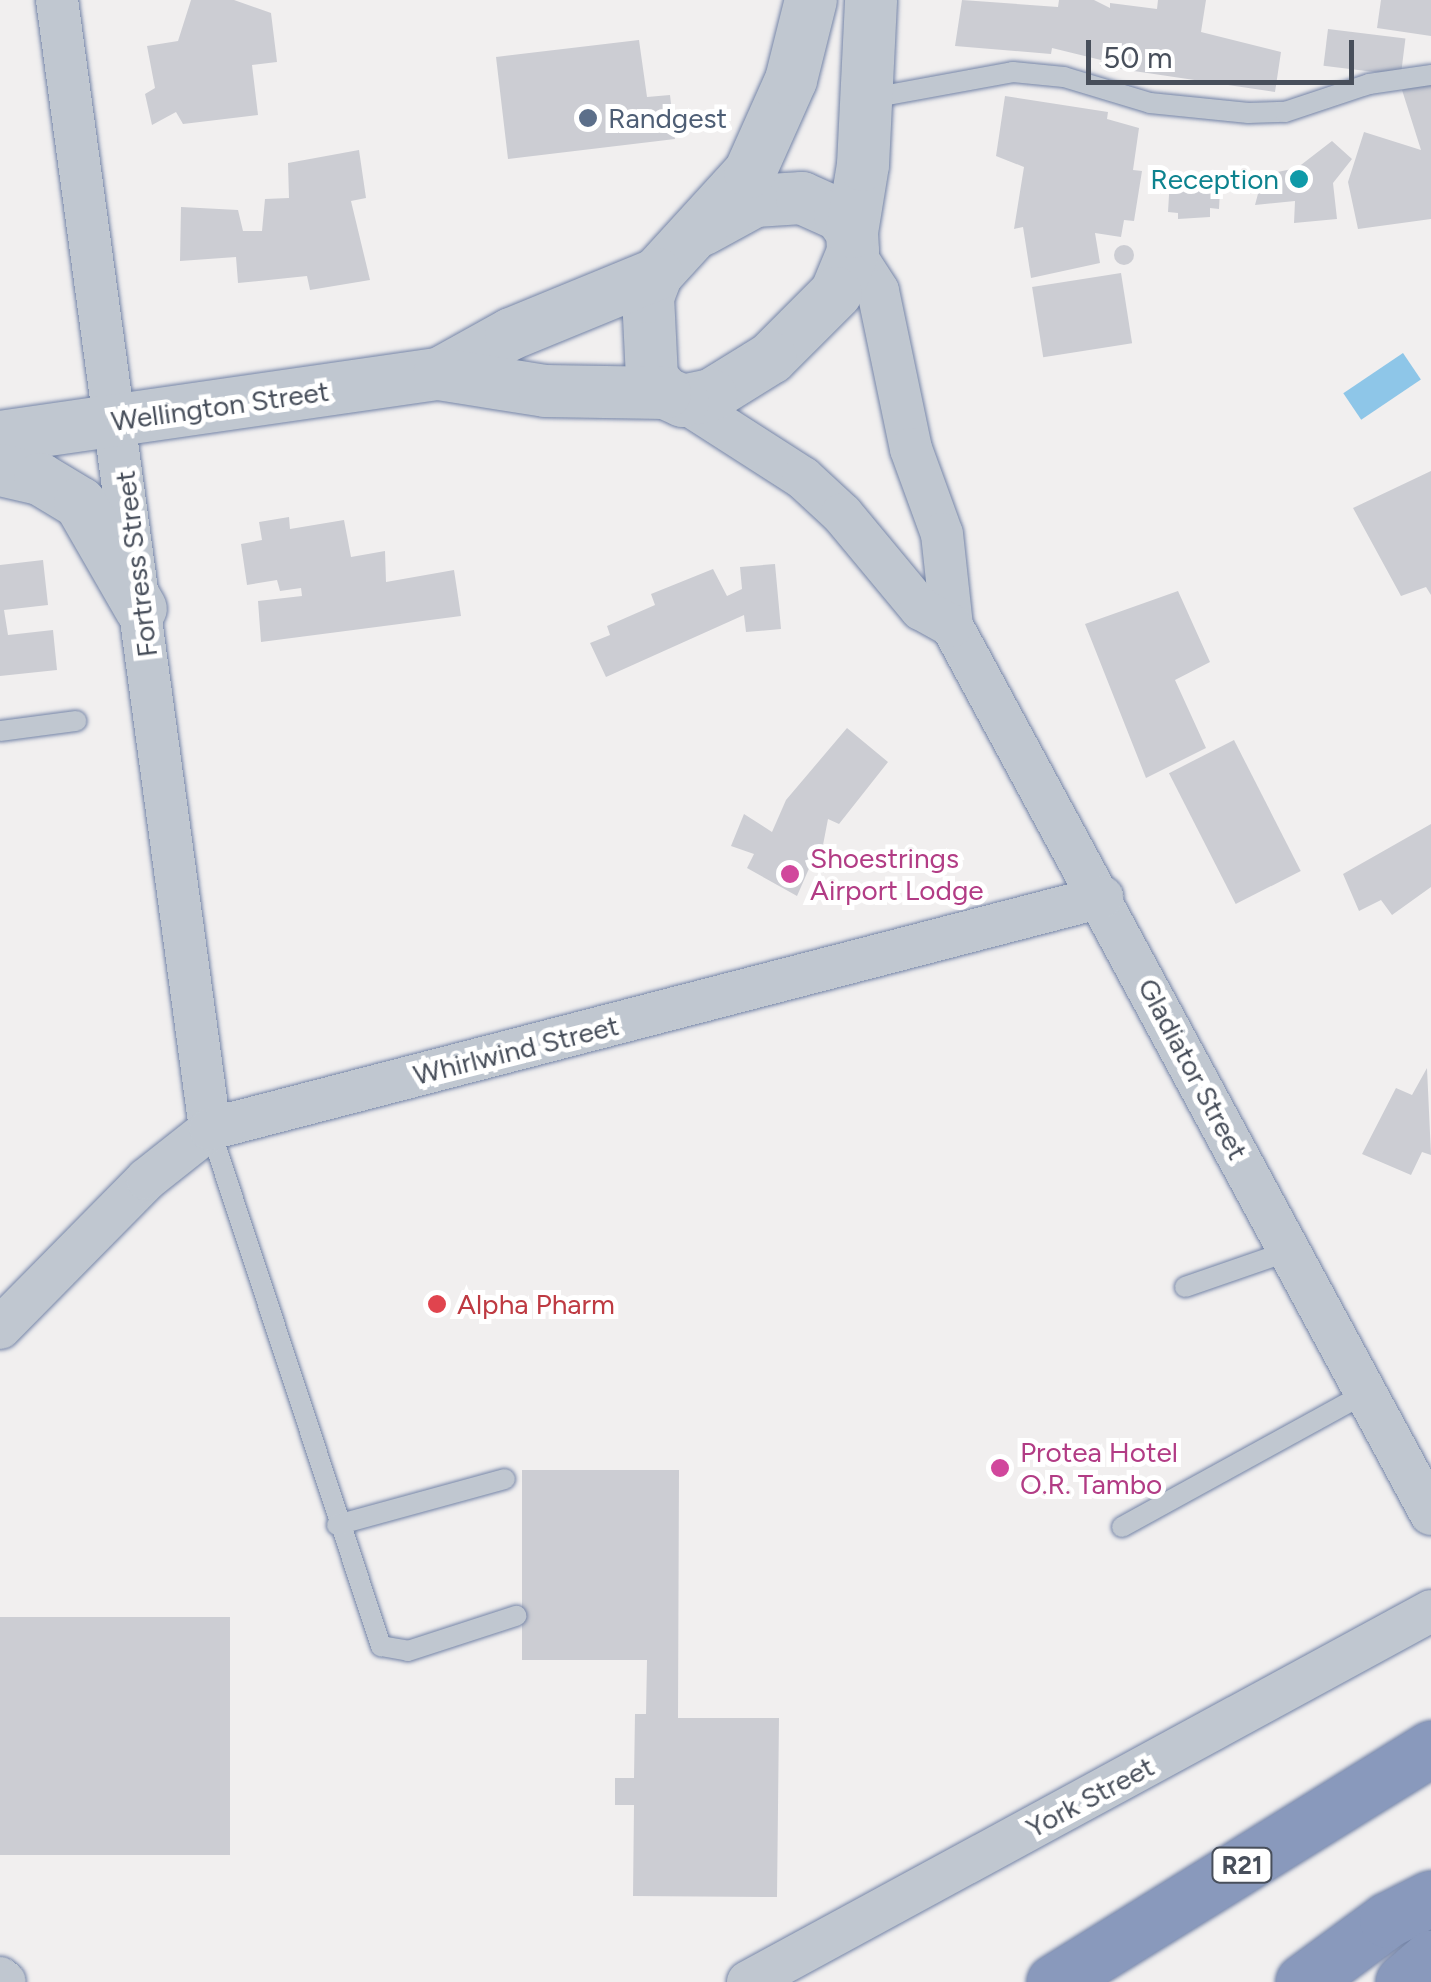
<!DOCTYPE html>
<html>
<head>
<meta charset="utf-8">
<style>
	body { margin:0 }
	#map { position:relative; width:1431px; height:1982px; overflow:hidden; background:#f1efef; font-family:Figtree,sans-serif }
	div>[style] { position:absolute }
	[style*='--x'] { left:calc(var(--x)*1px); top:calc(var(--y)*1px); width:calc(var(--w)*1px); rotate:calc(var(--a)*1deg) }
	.water>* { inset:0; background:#8ec6e8; transform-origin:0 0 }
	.building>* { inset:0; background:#cccdd3; transform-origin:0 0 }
	.round { border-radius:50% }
	.roads { filter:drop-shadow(0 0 2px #7484a7) drop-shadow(0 0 2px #7484a7) }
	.service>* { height:20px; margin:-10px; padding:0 10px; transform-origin:10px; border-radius:10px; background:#c0c7d0 }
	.minor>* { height:42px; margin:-21px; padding:0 21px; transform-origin:21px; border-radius:21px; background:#c0c7d0 }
	.tertiary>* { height:52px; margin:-26px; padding:0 26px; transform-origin:26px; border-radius:26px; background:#c0c7d0 }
	.motorway>* { height:55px; margin:-27.5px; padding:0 27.5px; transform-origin:27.5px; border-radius:27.5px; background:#8999bc }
	.dots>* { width:28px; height:28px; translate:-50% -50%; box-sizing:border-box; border:5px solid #fff; border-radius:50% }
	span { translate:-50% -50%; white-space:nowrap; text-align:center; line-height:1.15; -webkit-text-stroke:10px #fff; paint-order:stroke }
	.shield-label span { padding:2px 8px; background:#fff; border:2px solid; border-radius:8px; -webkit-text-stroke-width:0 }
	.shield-label { font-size:25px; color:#484f5b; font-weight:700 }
	.service-label { font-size:28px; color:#4e5e75 }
	.left { translate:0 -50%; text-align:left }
	.culture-label { font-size:28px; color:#0d838f }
	.right { translate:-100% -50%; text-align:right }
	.street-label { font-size:28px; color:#484f5b }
	.hotel-label { font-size:28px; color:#b23c85 }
	.health-label { font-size:28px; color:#be3a42 }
	.scale { position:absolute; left:1086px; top:40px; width:268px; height:45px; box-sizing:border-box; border:5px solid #484f5b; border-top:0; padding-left:12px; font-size:30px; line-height:35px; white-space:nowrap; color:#484f5b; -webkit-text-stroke:8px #fff; paint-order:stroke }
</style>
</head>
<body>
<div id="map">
	<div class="water">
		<div style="left:1403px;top:353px;width:32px;height:72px;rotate:56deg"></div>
	</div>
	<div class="building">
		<div style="clip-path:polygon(191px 0,234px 0,271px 13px,277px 62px,252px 65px,258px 115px,183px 124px,176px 112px,152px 125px,145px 94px,155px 88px,147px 46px,178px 41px)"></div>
		<div style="clip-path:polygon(962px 0,1058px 7px,1059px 0,1094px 0,1110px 8px,1110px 3px,1157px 9px,1158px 0,1206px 0,1201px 32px,1281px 52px,1275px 92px,1100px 66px,1101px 60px,1052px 48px,1051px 54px,955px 46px)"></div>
		<div style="clip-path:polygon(1381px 0,1431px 0,1431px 36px,1377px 28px)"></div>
		<div style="left:1328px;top:29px;width:78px;height:37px;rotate:7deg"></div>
		<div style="clip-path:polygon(639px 40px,647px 97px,670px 95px,675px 139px,508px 159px,496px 57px)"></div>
		<div style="clip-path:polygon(1431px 81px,1431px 219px,1358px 229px,1348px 182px,1364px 132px,1421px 150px,1402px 90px)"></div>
		<div style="clip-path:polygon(1005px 96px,1108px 112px,1107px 119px,1139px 128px,1133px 170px,1142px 171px,1134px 221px,1124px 220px,1121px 237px,1095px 233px,1100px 263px,1031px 278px,1023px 227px,1014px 229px,1024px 167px,996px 156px)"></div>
		<div style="clip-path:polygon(1332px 141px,1352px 159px,1333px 183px,1337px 219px,1294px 223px,1295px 201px,1255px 205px,1263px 175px,1297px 168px)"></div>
		<div style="clip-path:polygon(359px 150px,366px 198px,351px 201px,370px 280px,310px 290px,307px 276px,238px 283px,236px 257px,180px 261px,181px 207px,238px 210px,243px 231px,262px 231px,265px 199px,289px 198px,288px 163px)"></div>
		<div style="clip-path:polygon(1183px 175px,1207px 176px,1206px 183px,1220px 189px,1219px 209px,1210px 208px,1210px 217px,1178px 219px,1178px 213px,1168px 212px,1170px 178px)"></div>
		<div class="round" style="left:1114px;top:245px;width:20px;height:20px"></div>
		<div style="left:1121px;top:273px;width:71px;height:90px;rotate:81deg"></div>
		<div style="clip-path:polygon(1431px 471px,1431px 595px,1426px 587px,1401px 596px,1353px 508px)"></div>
		<div style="clip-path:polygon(289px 517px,290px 529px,344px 520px,351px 557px,385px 551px,386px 582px,454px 570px,461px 616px,261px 642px,258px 601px,302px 596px,301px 588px,280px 591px,277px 580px,247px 585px,241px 544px,262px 540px,259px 522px)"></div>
		<div style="clip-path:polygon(43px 560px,48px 605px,4px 610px,8px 635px,53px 630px,57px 670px,0 676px,0 565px)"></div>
		<div style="clip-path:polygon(775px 564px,781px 629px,746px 632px,744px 615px,606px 677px,590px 643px,610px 635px,607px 626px,655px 605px,651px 594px,713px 569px,727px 596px,742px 589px,740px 567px)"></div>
		<div style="clip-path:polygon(1178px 591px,1210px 662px,1175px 680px,1206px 748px,1146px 778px,1085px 624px)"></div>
		<div style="clip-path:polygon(847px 728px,888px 762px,839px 824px,828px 819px,823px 845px,834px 852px,825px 870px,811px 864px,797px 896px,747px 868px,754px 854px,731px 846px,744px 814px,772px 832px,786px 800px)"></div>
		<div style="left:1234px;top:740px;width:147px;height:73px;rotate:63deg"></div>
		<div style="clip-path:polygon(1431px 824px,1431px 887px,1392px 915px,1381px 900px,1359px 911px,1343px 874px)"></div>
		<div style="clip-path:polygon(1427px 1068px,1431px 1155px,1422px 1152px,1411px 1175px,1362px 1154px,1396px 1088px,1412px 1095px)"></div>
		<div style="clip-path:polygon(522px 1470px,679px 1470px,678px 1718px,779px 1718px,777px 1897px,633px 1896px,634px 1805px,615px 1805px,615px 1778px,634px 1778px,635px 1714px,646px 1714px,647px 1660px,522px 1660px)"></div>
		<div style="left:0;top:1617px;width:230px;height:238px"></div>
	</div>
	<div class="roads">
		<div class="service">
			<div style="--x:866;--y:99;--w:149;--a:-10.4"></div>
			<div style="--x:1013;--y:72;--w:51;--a:5.6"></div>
			<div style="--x:1064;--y:77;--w:90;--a:16.8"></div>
			<div style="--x:1150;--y:103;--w:99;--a:5.8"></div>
			<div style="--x:1248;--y:113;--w:37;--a:-2"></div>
			<div style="--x:1285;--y:112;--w:89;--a:-18.4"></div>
			<div style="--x:1369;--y:84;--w:63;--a:-8.3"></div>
			<div style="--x:0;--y:731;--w:77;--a:-7.5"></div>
			<div style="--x:210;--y:1129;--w:545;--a:71.7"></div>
			<div style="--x:381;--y:1646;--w:27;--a:10"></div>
			<div style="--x:408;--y:1651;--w:114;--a:-18"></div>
			<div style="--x:1185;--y:1287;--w:110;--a:-19.1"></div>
			<div style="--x:337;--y:1525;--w:174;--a:-15.3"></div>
			<div style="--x:1122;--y:1527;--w:276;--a:-28.8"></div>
		</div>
		<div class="minor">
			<div style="--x:57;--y:0;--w:1139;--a:82.28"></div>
			<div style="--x:853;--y:252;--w:46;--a:57.3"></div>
			<div style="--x:878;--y:291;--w:161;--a:78.2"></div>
			<div style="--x:911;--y:449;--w:90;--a:70"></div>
			<div style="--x:942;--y:534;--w:93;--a:83.8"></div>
			<div style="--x:952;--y:626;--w:1009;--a:61.66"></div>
			<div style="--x:683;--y:401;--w:143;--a:32.7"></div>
			<div style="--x:803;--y:478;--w:53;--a:42.7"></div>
			<div style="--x:842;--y:514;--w:124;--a:50.3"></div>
			<div style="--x:921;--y:609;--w:35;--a:29"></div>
			<div style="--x:0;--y:1328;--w:209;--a:-45.4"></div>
			<div style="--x:147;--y:1179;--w:80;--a:-38.4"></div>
			<div style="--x:210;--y:1129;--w:922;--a:-14.58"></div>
			<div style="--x:0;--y:1978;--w:6;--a:39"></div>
			<div style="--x:748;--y:1982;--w:777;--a:-28.51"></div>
		</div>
		<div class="tertiary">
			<div style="--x:702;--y:230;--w:60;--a:-28.7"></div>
			<div style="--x:755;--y:201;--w:47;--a:-3.7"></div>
			<div style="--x:802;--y:198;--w:42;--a:24.1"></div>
			<div style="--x:840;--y:215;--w:21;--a:55"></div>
			<div style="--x:852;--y:232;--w:20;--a:87"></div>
			<div style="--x:853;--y:252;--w:44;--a:112.5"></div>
			<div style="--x:836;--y:293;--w:92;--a:135"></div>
			<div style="--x:771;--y:358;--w:70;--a:148.3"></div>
			<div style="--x:711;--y:395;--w:29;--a:168"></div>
			<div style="--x:683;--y:401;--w:20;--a:-156"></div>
			<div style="--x:665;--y:393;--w:20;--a:-131"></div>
			<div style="--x:652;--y:378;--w:81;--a:-92.8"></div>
			<div style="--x:648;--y:297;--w:25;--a:-69"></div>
			<div style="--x:657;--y:274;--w:138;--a:-47.6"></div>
			<div style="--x:750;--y:172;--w:101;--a:-66"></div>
			<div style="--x:791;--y:80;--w:82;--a:-76"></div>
			<div style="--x:852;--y:232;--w:68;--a:-80.7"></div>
			<div style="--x:863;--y:165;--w:165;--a:-87.2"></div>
			<div style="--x:439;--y:374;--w:82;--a:-29.1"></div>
			<div style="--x:511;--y:334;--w:158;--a:-22.3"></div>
			<div style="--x:0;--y:437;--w:443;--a:-8.2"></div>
			<div style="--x:439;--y:374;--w:107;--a:9.1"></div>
			<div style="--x:545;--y:391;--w:120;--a:1"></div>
			<div style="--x:0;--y:470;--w:41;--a:12.7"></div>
			<div style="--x:40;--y:479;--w:47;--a:31"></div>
			<div style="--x:80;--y:503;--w:122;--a:60.1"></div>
		</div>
		<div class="motorway">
			<div style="--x:1054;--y:1982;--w:444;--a:-31.8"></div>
			<div style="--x:1303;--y:1982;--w:104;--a:-36.4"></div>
			<div style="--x:1387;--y:1920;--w:49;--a:-26.6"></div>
			<div style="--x:1403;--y:1982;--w:37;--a:-41"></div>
		</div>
	</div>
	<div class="dots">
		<div style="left:588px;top:118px;background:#5c6f8a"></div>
		<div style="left:1299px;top:179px;background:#0f9aa8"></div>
		<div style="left:790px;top:874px;background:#d1479c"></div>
		<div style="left:437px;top:1304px;background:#e0444e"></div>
		<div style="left:1000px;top:1468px;background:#d1479c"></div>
	</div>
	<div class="shield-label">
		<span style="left:1242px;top:1865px">R21</span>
	</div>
	<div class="service-label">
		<span class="left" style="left:608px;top:118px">Randgest</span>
	</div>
	<div class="culture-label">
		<span class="right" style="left:1279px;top:179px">Reception</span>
	</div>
	<div class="street-label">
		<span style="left:220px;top:406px;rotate:-8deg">Wellington Street</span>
		<span style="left:136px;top:564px;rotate:-97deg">Fortress Street</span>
		<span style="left:516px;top:1050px;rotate:-14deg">Whirlwind Street</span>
		<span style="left:1193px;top:1069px;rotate:62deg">Gladiator Street</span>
		<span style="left:1090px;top:1797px;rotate:-28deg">York Street</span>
	</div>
	<div class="hotel-label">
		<span class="left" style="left:810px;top:874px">Shoestrings<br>Airport Lodge</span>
		<span class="left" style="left:1020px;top:1468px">Protea Hotel<br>O.R. Tambo</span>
	</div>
	<div class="health-label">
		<span class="left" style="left:457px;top:1304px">Alpha Pharm</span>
	</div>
	<div class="scale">50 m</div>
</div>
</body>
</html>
